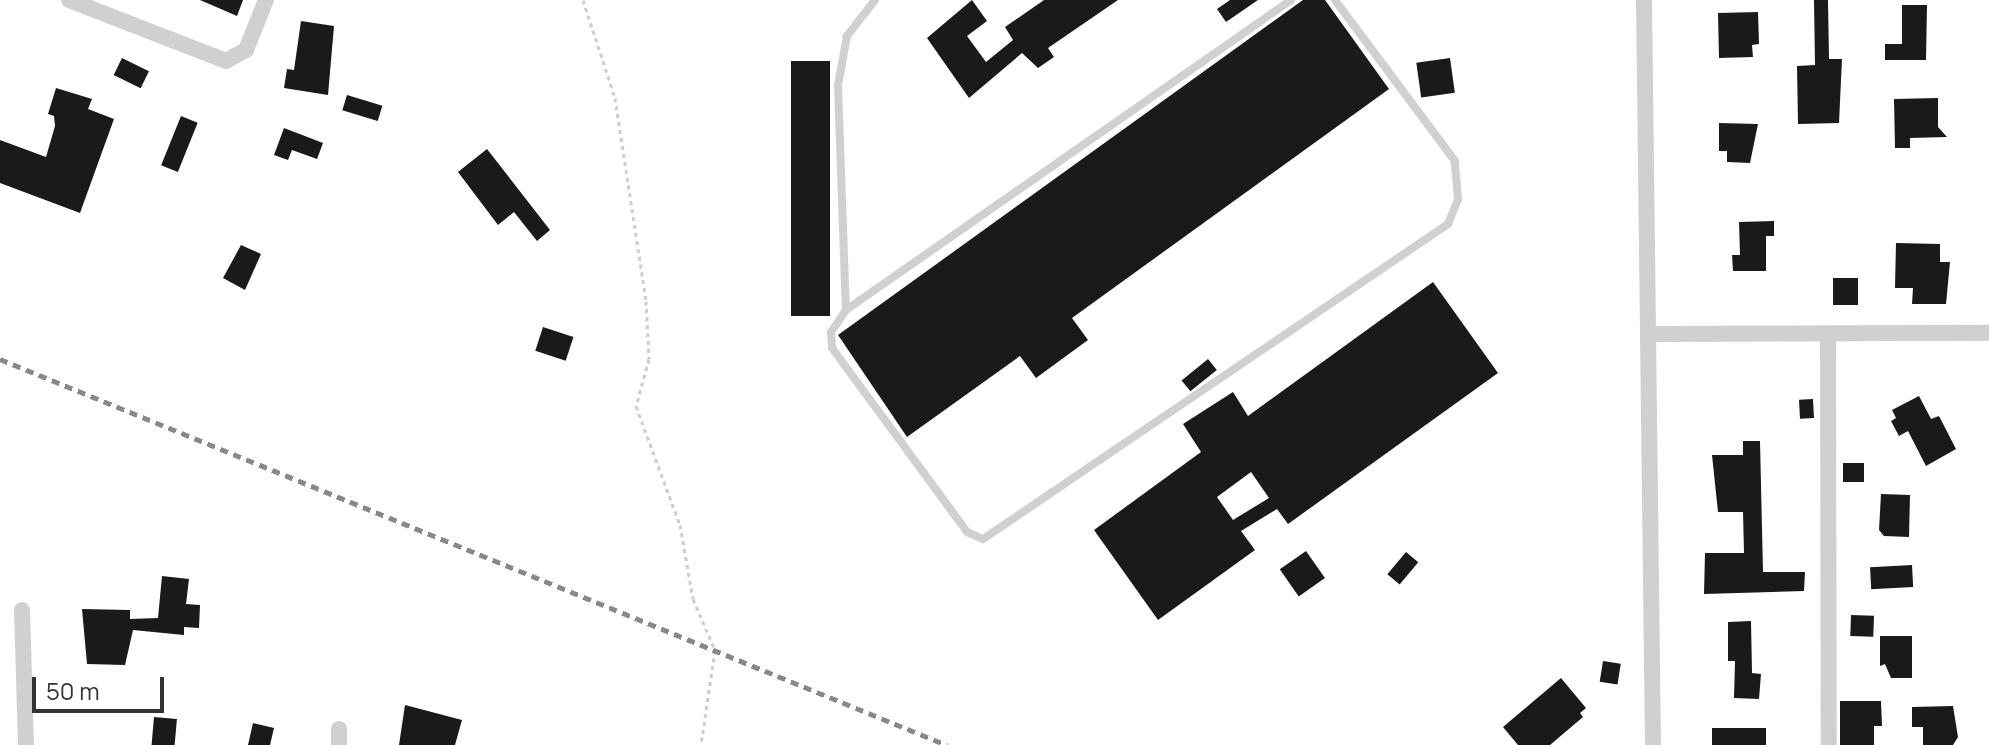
<!DOCTYPE html>
<html>
<head>
<meta charset="utf-8">
<style>
	body { margin:0 }
	#map { position:relative; width:1989px; height:745px; overflow:hidden; background:#fff; font-family:Manrope,sans-serif }
	div>[style] { position:absolute }
	[style*='--x'] { left:calc(var(--x)*1px); top:calc(var(--y)*1px); width:calc(var(--w)*1px); rotate:calc(var(--a)*1deg) }
	.building>* { inset:0; background:#1a1a1a; transform-origin:0 0 }
	.path>* { height:3px; margin-top:-1.5px; transform-origin:0; background:repeating-linear-gradient(90deg,#cdcdcd 0 4px,transparent 0 8px) }
	.lane>* { height:8px; margin:-4px; padding:0 4px; transform-origin:4px; border-radius:4px; background:#d0d0d0 }
	.street>* { height:16px; margin:-8px; padding:0 8px; transform-origin:8px; border-radius:8px; background:#d0d0d0 }
	.rail>* { height:5px; margin-top:-2.5px; transform-origin:0; background:repeating-linear-gradient(90deg,#888 0 8px,transparent 0 14px) }
	span { translate:-50% -50%; white-space:nowrap; text-align:center; line-height:1.15; -webkit-text-stroke:8px #fff; paint-order:stroke }
	.scale { position:absolute; left:32px; top:677px; width:132px; height:36px; box-sizing:border-box; border:4px solid #333; border-top:0; padding-left:10px; font-size:24px; line-height:28px; white-space:nowrap; color:#333; -webkit-text-stroke:6px #fff; paint-order:stroke }
</style>
</head>
<body>
<div id="map">
	<div class="building">
		<div style="clip-path:polygon(200px 0,243px 0,237px 16px)"></div>
		<div style="clip-path:polygon(972px 0,987px 21px,967px 36px,986px 62px,1013px 40px,1005px 27px,1044px 0,1118px 0,1048px 48px,1054px 57px,1038px 68px,1022px 53px,969px 98px,927px 38px)"></div>
		<div style="clip-path:polygon(1230px 0,1258px 0,1226px 22px,1217px 9px)"></div>
		<div style="clip-path:polygon(1303px 0,1325px 0,1389px 89px,1072px 318px,1088px 340px,1036px 378px,1020px 356px,907px 437px,838px 335px)"></div>
		<div style="clip-path:polygon(1814px 0,1828px 0,1829px 59px,1842px 59px,1839px 123px,1798px 124px,1797px 66px,1815px 65px)"></div>
		<div style="clip-path:polygon(1902px 5px,1927px 5px,1926px 60px,1885px 60px,1885px 44px,1902px 44px)"></div>
		<div style="clip-path:polygon(1758px 12px,1759px 44px,1752px 45px,1753px 57px,1719px 58px,1718px 13px)"></div>
		<div style="clip-path:polygon(301px 21px,334px 26px,328px 95px,284px 88px,287px 69px,294px 70px)"></div>
		<div style="left:122px;top:58px;width:30px;height:19px;rotate:26deg"></div>
		<div style="left:1450px;top:58px;width:35px;height:34px;rotate:82deg"></div>
		<div style="left:791px;top:61px;width:39px;height:255px"></div>
		<div style="clip-path:polygon(56px 88px,92px 99px,88px 109px,114px 119px,80px 213px,0 183px,0 140px,46px 157px,55px 126px,54px 116px,48px 114px)"></div>
		<div style="left:347px;top:95px;width:37px;height:16px;rotate:17deg"></div>
		<div style="clip-path:polygon(1938px 98px,1938px 127px,1947px 137px,1910px 138px,1910px 148px,1895px 148px,1894px 99px)"></div>
		<div style="left:181px;top:116px;width:18px;height:53px;rotate:22deg"></div>
		<div style="clip-path:polygon(1719px 123px,1758px 124px,1750px 163px,1727px 162px,1727px 151px,1719px 151px)"></div>
		<div style="clip-path:polygon(284px 128px,323px 143px,317px 159px,292px 150px,288px 160px,274px 155px)"></div>
		<div style="clip-path:polygon(487px 149px,550px 230px,537px 241px,514px 212px,498px 225px,458px 172px)"></div>
		<div style="clip-path:polygon(1774px 221px,1774px 236px,1766px 236px,1766px 271px,1733px 271px,1732px 255px,1740px 255px,1739px 222px)"></div>
		<div style="clip-path:polygon(1896px 243px,1940px 244px,1940px 262px,1950px 262px,1946px 304px,1912px 304px,1913px 288px,1895px 288px)"></div>
		<div style="clip-path:polygon(241px 245px,261px 254px,245px 290px,223px 278px)"></div>
		<div style="left:1833px;top:278px;width:25px;height:27px"></div>
		<div style="clip-path:polygon(evenodd,1433px 282px,1498px 373px,1288px 524px,1277px 509px,1241px 531px,1255px 550px,1158px 620px,1094px 530px,1201px 452px,1183px 424px,1233px 392px,1248px 416px,1433px 282px,1251px 472px,1269px 498px,1233px 520px,1217px 497px,1251px 472px)"></div>
		<div style="left:543px;top:327px;width:32px;height:25px;rotate:18deg"></div>
		<div style="left:1208px;top:359px;width:14px;height:34px;rotate:51deg"></div>
		<div style="clip-path:polygon(1919px 396px,1931px 419px,1939px 416px,1956px 449px,1926px 466px,1908px 431px,1899px 436px,1891px 421px,1896px 418px,1892px 410px)"></div>
		<div style="left:1813px;top:399px;width:19px;height:14px;rotate:87deg"></div>
		<div style="clip-path:polygon(1743px 441px,1760px 441px,1763px 572px,1805px 572px,1804px 591px,1704px 594px,1705px 553px,1744px 553px,1743px 512px,1718px 512px,1712px 455px,1743px 455px)"></div>
		<div style="left:1843px;top:463px;width:21px;height:19px"></div>
		<div style="clip-path:polygon(1881px 494px,1910px 495px,1909px 537px,1884px 536px,1879px 530px)"></div>
		<div style="left:1306px;top:551px;width:33px;height:32px;rotate:55deg"></div>
		<div style="left:1406px;top:552px;width:16px;height:29px;rotate:40deg"></div>
		<div style="left:1912px;top:565px;width:22px;height:42px;rotate:87deg"></div>
		<div style="clip-path:polygon(162px 576px,189px 579px,186px 604px,200px 605px,199px 628px,184px 627px,184px 635px,133px 630px,125px 665px,87px 664px,82px 609px,130px 610px,130px 619px,158px 618px)"></div>
		<div style="left:1851px;top:615px;width:23px;height:21px;rotate:2deg"></div>
		<div style="clip-path:polygon(1751px 621px,1752px 673px,1761px 674px,1759px 699px,1734px 698px,1735px 661px,1728px 661px,1728px 622px)"></div>
		<div style="clip-path:polygon(1880px 636px,1912px 636px,1912px 678px,1891px 678px,1885px 664px,1880px 666px)"></div>
		<div style="left:1603px;top:661px;width:18px;height:21px;rotate:9deg"></div>
		<div style="clip-path:polygon(1561px 678px,1586px 708px,1580px 713px,1583px 717px,1550px 745px,1518px 745px,1503px 727px)"></div>
		<div style="clip-path:polygon(1840px 701px,1881px 701px,1882px 726px,1874px 726px,1874px 745px,1840px 745px)"></div>
		<div style="clip-path:polygon(405px 705px,462px 720px,455px 745px,399px 745px)"></div>
		<div style="clip-path:polygon(1953px 706px,1958px 737px,1953px 745px,1923px 745px,1923px 727px,1912px 727px,1912px 707px)"></div>
		<div style="left:154px;top:717px;width:23px;height:28px;rotate:5deg"></div>
		<div style="clip-path:polygon(253px 723px,274px 728px,270px 745px,248px 745px)"></div>
		<div style="left:1712px;top:728px;width:54px;height:17px"></div>
	</div>
	<div class="path">
		<div style="--x:583;--y:0;--w:103;--a:71.9"></div>
		<div style="--x:615;--y:98;--w:205;--a:81.3"></div>
		<div style="--x:646;--y:301;--w:58;--a:87"></div>
		<div style="--x:649;--y:359;--w:49;--a:105.5"></div>
		<div style="--x:636;--y:406;--w:127;--a:69.7"></div>
		<div style="--x:680;--y:525;--w:75;--a:80"></div>
		<div style="--x:693;--y:599;--w:56;--a:66.7"></div>
		<div style="--x:715;--y:650;--w:96;--a:98.4"></div>
	</div>
	<div class="lane">
		<div style="--x:875;--y:0;--w:46;--a:127.9"></div>
		<div style="--x:847;--y:36;--w:50;--a:100.4"></div>
		<div style="--x:838;--y:85;--w:225;--a:88"></div>
		<div style="--x:846;--y:310;--w:27;--a:124"></div>
		<div style="--x:831;--y:332;--w:16;--a:86"></div>
		<div style="--x:832;--y:348;--w:228;--a:53.7"></div>
		<div style="--x:967;--y:532;--w:17;--a:24"></div>
		<div style="--x:983;--y:539;--w:562;--a:-34.11"></div>
		<div style="--x:1448;--y:224;--w:27;--a:-68"></div>
		<div style="--x:1458;--y:199;--w:38;--a:-95"></div>
		<div style="--x:1455;--y:161;--w:201;--a:-126.7"></div>
		<div style="--x:846;--y:310;--w:542;--a:-34.86"></div>
	</div>
	<div class="street">
		<div style="--x:69;--y:0;--w:168;--a:21.2"></div>
		<div style="--x:226;--y:61;--w:23;--a:-29"></div>
		<div style="--x:246;--y:50;--w:54;--a:-68.2"></div>
		<div style="--x:1644;--y:0;--w:745;--a:89.31"></div>
		<div style="--x:1650;--y:334;--w:339;--a:-0.2"></div>
		<div style="--x:1828;--y:334;--w:411;--a:89.9"></div>
		<div style="--x:22;--y:610;--w:135;--a:88.3"></div>
		<div style="--x:339;--y:729;--w:16;--a:90"></div>
	</div>
	<div class="rail">
		<div style="--x:0;--y:359;--w:1023;--a:22.18"></div>
	</div>
	<div class="scale">50 m</div>
</div>
</body>
</html>
